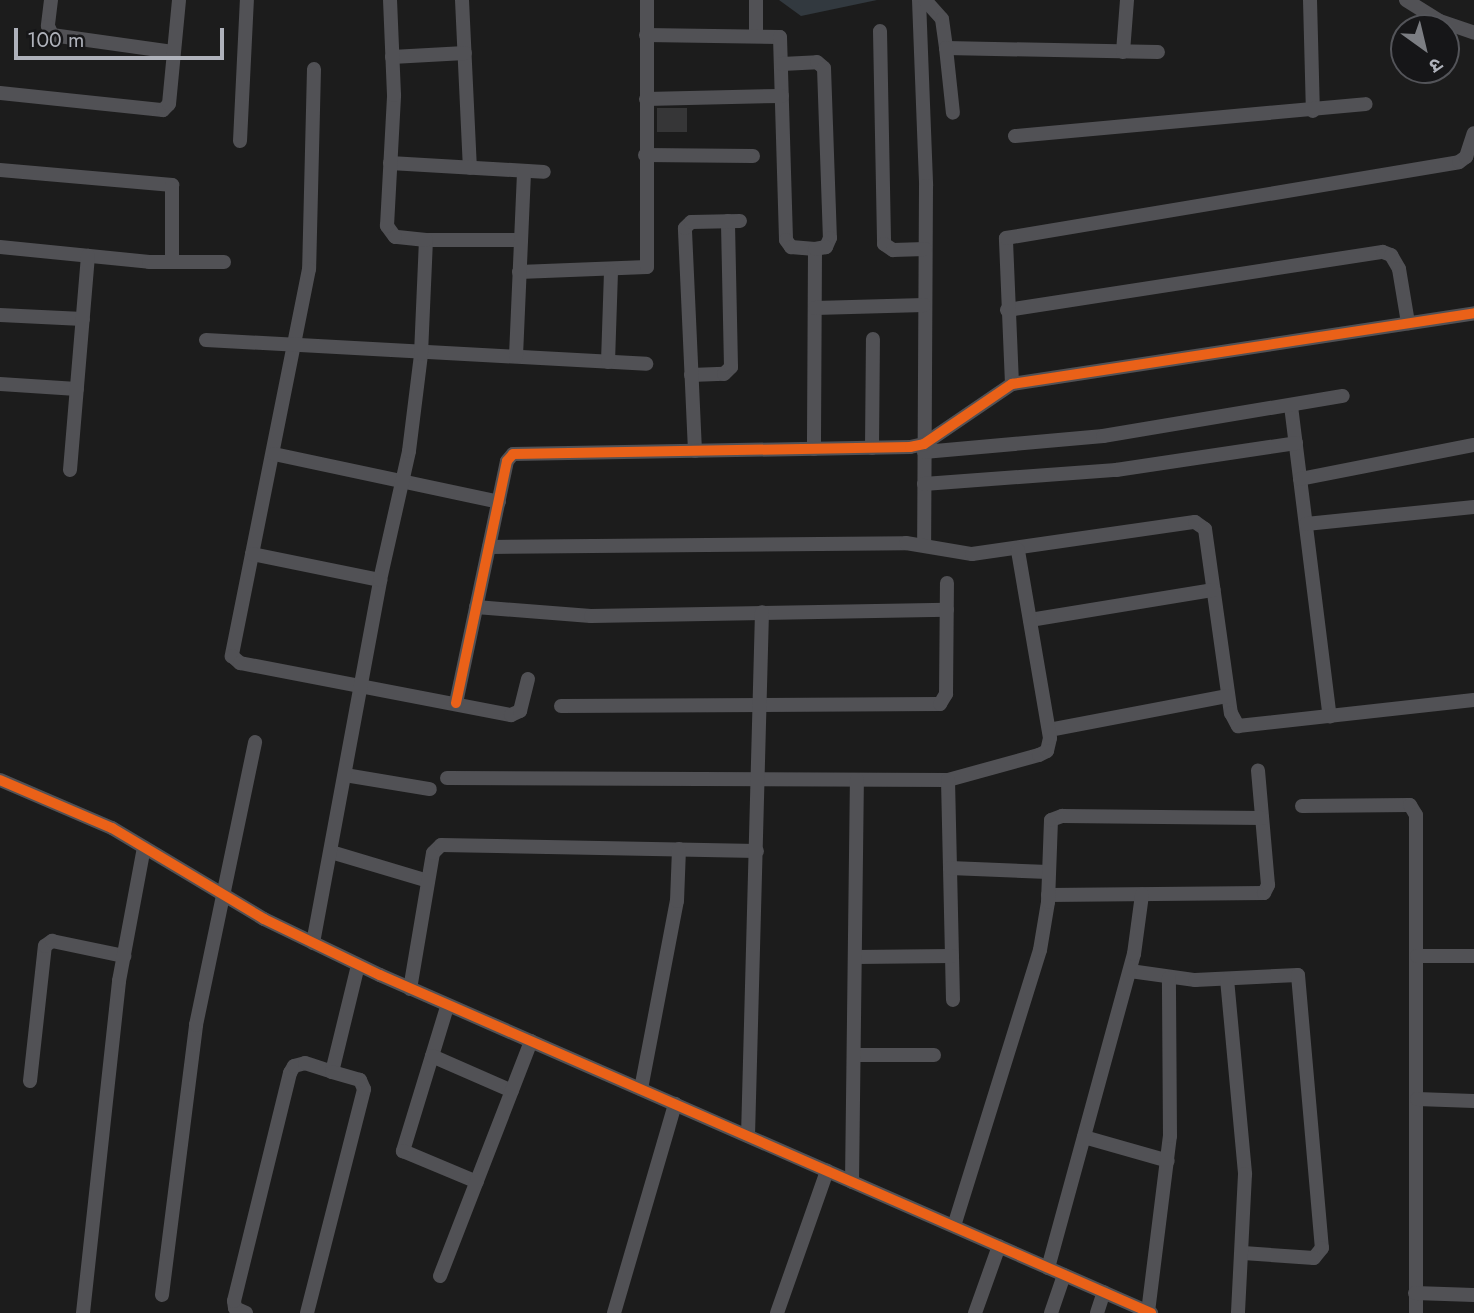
<!DOCTYPE html>
<html>
<head>
<meta charset="utf-8">
<style>
	body { margin:0 }
	#map { position:relative; width:1474px; height:1313px; overflow:hidden; background:#1c1c1c; font-family:Jost,"Noto Sans Devanagari",sans-serif }
	div>[style] { position:absolute }
	[style*='--x'] { left:calc(var(--x)*1px); top:calc(var(--y)*1px); width:calc(var(--w)*1px); rotate:calc(var(--a)*1deg) }
	.water>* { inset:0; background:#32393f }
	.building>* { inset:0; background:#363637; transform-origin:0 0 }
	.minor>* { height:14px; margin:-7px; padding:0 7px; transform-origin:7px; border-radius:7px; background:#515155 }
	.cycleway>* { height:10px; margin:-5px; padding:0 5px; transform-origin:5px; border-radius:5px; background:#ea6118 }
	span { translate:-50% -50%; white-space:nowrap; text-align:center; line-height:1.15; -webkit-text-stroke:7px #161618; paint-order:stroke }
	.north { position:absolute; left:1390px; top:14px; width:70px; height:70px; box-sizing:border-box; background:#161618; border:2px solid #535459; border-radius:50%; rotate:146deg; font-size:19px; font-weight:700; line-height:28px; text-align:center; color:#afb2bb }
	.north::after { content:''; display:block; margin:auto; width:24px; height:32px; background:#7c7e83; clip-path:polygon(50% 0,100% 100%,50% 72%,0 100%) }
	.scale { position:absolute; left:14px; top:28px; width:210px; height:32px; box-sizing:border-box; border:4px solid #afb2bb; border-top:0; padding-left:9px; font-size:21px; line-height:24px; white-space:nowrap; color:#afb2bb; -webkit-text-stroke:5px #161618; paint-order:stroke }
</style>
</head>
<body>
<div id="map">
	<div class="water">
		<div style="clip-path:polygon(779px 0,877px 0,801px 16px)"></div>
	</div>
	<div class="building">
		<div style="left:657px;top:108px;width:30px;height:24px"></div>
	</div>
	<div class="minor">
		<div style="--x:51;--y:0;--w:26;--a:97"></div>
		<div style="--x:48;--y:26;--w:10;--a:66"></div>
		<div style="--x:52;--y:35;--w:122;--a:8"></div>
		<div style="--x:462;--y:0;--w:168;--a:87.3"></div>
		<div style="--x:756;--y:0;--w:35;--a:90"></div>
		<div style="--x:919;--y:0;--w:186;--a:87.8"></div>
		<div style="--x:926;--y:186;--w:359;--a:90.3"></div>
		<div style="--x:925;--y:0;--w:25;--a:48"></div>
		<div style="--x:942;--y:19;--w:29;--a:82"></div>
		<div style="--x:946;--y:48;--w:212;--a:1.1"></div>
		<div style="--x:1310;--y:0;--w:111;--a:88.5"></div>
		<div style="--x:1406;--y:0;--w:40;--a:32"></div>
		<div style="--x:1440;--y:21;--w:36;--a:19"></div>
		<div style="--x:880;--y:31;--w:213;--a:88.9"></div>
		<div style="--x:884;--y:244;--w:11;--a:34"></div>
		<div style="--x:893;--y:250;--w:32;--a:-2"></div>
		<div style="--x:646;--y:35;--w:134;--a:0.9"></div>
		<div style="--x:780;--y:37;--w:203;--a:88.3"></div>
		<div style="--x:786;--y:240;--w:9;--a:54"></div>
		<div style="--x:791;--y:247;--w:24;--a:5"></div>
		<div style="--x:815;--y:249;--w:200;--a:90.3"></div>
		<div style="--x:946;--y:48;--w:65;--a:83.9"></div>
		<div style="--x:1123;--y:52;--w:52;--a:-85.6"></div>
		<div style="--x:392;--y:57;--w:73;--a:-3.1"></div>
		<div style="--x:782;--y:64;--w:35;--a:-3"></div>
		<div style="--x:817;--y:62;--w:9;--a:41"></div>
		<div style="--x:824;--y:68;--w:170;--a:88"></div>
		<div style="--x:830;--y:238;--w:10;--a:114"></div>
		<div style="--x:826;--y:247;--w:11;--a:170"></div>
		<div style="--x:314;--y:69;--w:200;--a:91.4"></div>
		<div style="--x:309;--y:269;--w:395;--a:101.3"></div>
		<div style="--x:232;--y:656;--w:11;--a:41"></div>
		<div style="--x:240;--y:663;--w:276;--a:10.9"></div>
		<div style="--x:511;--y:715;--w:10;--a:-24"></div>
		<div style="--x:520;--y:711;--w:33;--a:-76"></div>
		<div style="--x:0;--y:93;--w:164;--a:6"></div>
		<div style="--x:163;--y:110;--w:8;--a:-45"></div>
		<div style="--x:169;--y:104;--w:104;--a:-84.5"></div>
		<div style="--x:646;--y:99;--w:136;--a:-1.3"></div>
		<div style="--x:1015;--y:136;--w:352;--a:-5.2"></div>
		<div style="--x:240;--y:141;--w:141;--a:-87.2"></div>
		<div style="--x:645;--y:155;--w:108;--a:0.5"></div>
		<div style="--x:390;--y:163;--w:154;--a:3.3"></div>
		<div style="--x:0;--y:170;--w:173;--a:5"></div>
		<div style="--x:172;--y:185;--w:77;--a:90"></div>
		<div style="--x:426;--y:240;--w:95;--a:0"></div>
		<div style="--x:0;--y:247;--w:150;--a:5.7"></div>
		<div style="--x:149;--y:262;--w:75;--a:0"></div>
		<div style="--x:519;--y:272;--w:128;--a:-2.2"></div>
		<div style="--x:647;--y:267;--w:267;--a:-90"></div>
		<div style="--x:815;--y:308;--w:109;--a:-1.6"></div>
		<div style="--x:1007;--y:310;--w:380;--a:-8.8"></div>
		<div style="--x:1383;--y:252;--w:9;--a:21"></div>
		<div style="--x:1391;--y:255;--w:16;--a:60"></div>
		<div style="--x:1399;--y:269;--w:55;--a:80.5"></div>
		<div style="--x:0;--y:315;--w:83;--a:2.8"></div>
		<div style="--x:206;--y:340;--w:441;--a:3.1"></div>
		<div style="--x:516;--y:356;--w:185;--a:-87.5"></div>
		<div style="--x:608;--y:362;--w:91;--a:-88.1"></div>
		<div style="--x:691;--y:375;--w:33;--a:-2"></div>
		<div style="--x:724;--y:374;--w:10;--a:-45"></div>
		<div style="--x:731;--y:367;--w:146;--a:-91.2"></div>
		<div style="--x:0;--y:384;--w:77;--a:3.7"></div>
		<div style="--x:1012;--y:384;--w:146;--a:-92.4"></div>
		<div style="--x:1006;--y:238;--w:459;--a:-9.5"></div>
		<div style="--x:1459;--y:162;--w:9;--a:-36"></div>
		<div style="--x:1466;--y:157;--w:25;--a:-72"></div>
		<div style="--x:1291;--y:406;--w:313;--a:82.9"></div>
		<div style="--x:872;--y:448;--w:109;--a:-89.5"></div>
		<div style="--x:695;--y:451;--w:223;--a:-92.6"></div>
		<div style="--x:685;--y:228;--w:8;--a:-45"></div>
		<div style="--x:691;--y:222;--w:49;--a:-1.2"></div>
		<div style="--x:924;--y:452;--w:180;--a:-5.1"></div>
		<div style="--x:1103;--y:436;--w:243;--a:-9.5"></div>
		<div style="--x:274;--y:454;--w:230;--a:12"></div>
		<div style="--x:70;--y:470;--w:215;--a:-85.2"></div>
		<div style="--x:1300;--y:479;--w:177;--a:-11.1"></div>
		<div style="--x:924;--y:484;--w:193;--a:-4.2"></div>
		<div style="--x:1116;--y:470;--w:182;--a:-8.5"></div>
		<div style="--x:1306;--y:524;--w:169;--a:-5.8"></div>
		<div style="--x:489;--y:547;--w:417;--a:-0.5"></div>
		<div style="--x:906;--y:543;--w:67;--a:9.5"></div>
		<div style="--x:972;--y:554;--w:225;--a:-8.2"></div>
		<div style="--x:1195;--y:522;--w:12;--a:35"></div>
		<div style="--x:1205;--y:529;--w:186;--a:82"></div>
		<div style="--x:1231;--y:713;--w:15;--a:62"></div>
		<div style="--x:1238;--y:726;--w:237;--a:-6.3"></div>
		<div style="--x:252;--y:554;--w:131;--a:11.5"></div>
		<div style="--x:476;--y:607;--w:115;--a:4.5"></div>
		<div style="--x:591;--y:616;--w:356;--a:-1"></div>
		<div style="--x:1030;--y:620;--w:186;--a:-9.3"></div>
		<div style="--x:456;--y:703;--w:247;--a:-78.1"></div>
		<div style="--x:507;--y:461;--w:9;--a:-49"></div>
		<div style="--x:513;--y:454;--w:397;--a:-1"></div>
		<div style="--x:910;--y:447;--w:14;--a:-12"></div>
		<div style="--x:924;--y:444;--w:107;--a:-34.3"></div>
		<div style="--x:1012;--y:384;--w:467;--a:-8.7"></div>
		<div style="--x:561;--y:706;--w:379;--a:-0.3"></div>
		<div style="--x:940;--y:704;--w:12;--a:-59"></div>
		<div style="--x:946;--y:694;--w:111;--a:-89.5"></div>
		<div style="--x:1049;--y:730;--w:182;--a:-10.8"></div>
		<div style="--x:345;--y:775;--w:86;--a:9.4"></div>
		<div style="--x:447;--y:778;--w:501;--a:0.23"></div>
		<div style="--x:948;--y:780;--w:94;--a:-15.4"></div>
		<div style="--x:1039;--y:755;--w:9;--a:-27"></div>
		<div style="--x:1047;--y:751;--w:13;--a:-77"></div>
		<div style="--x:1050;--y:738;--w:191;--a:-99.7"></div>
		<div style="--x:0;--y:780;--w:122;--a:23.2"></div>
		<div style="--x:112;--y:828;--w:177;--a:30.9"></div>
		<div style="--x:264;--y:919;--w:129;--a:25.8"></div>
		<div style="--x:380;--y:975;--w:842;--a:23.67"></div>
		<div style="--x:948;--y:780;--w:220;--a:88.7"></div>
		<div style="--x:1302;--y:806;--w:108;--a:-0.5"></div>
		<div style="--x:1410;--y:805;--w:12;--a:59"></div>
		<div style="--x:1416;--y:815;--w:498;--a:90"></div>
		<div style="--x:331;--y:852;--w:101;--a:16.6"></div>
		<div style="--x:950;--y:868;--w:98;--a:2.3"></div>
		<div style="--x:1048;--y:895;--w:216;--a:-0.5"></div>
		<div style="--x:1264;--y:893;--w:9;--a:-63"></div>
		<div style="--x:1268;--y:885;--w:115;--a:-95"></div>
		<div style="--x:313;--y:943;--w:369;--a:-79.5"></div>
		<div style="--x:380;--y:580;--w:132;--a:-77.3"></div>
		<div style="--x:409;--y:451;--w:98;--a:-82.9"></div>
		<div style="--x:421;--y:354;--w:114;--a:-87.5"></div>
		<div style="--x:426;--y:240;--w:31;--a:-174"></div>
		<div style="--x:395;--y:237;--w:14;--a:-126"></div>
		<div style="--x:387;--y:226;--w:131;--a:-86.9"></div>
		<div style="--x:394;--y:95;--w:95;--a:-92.4"></div>
		<div style="--x:1417;--y:956;--w:57;--a:0"></div>
		<div style="--x:856;--y:957;--w:96;--a:-0.6"></div>
		<div style="--x:1130;--y:971;--w:66;--a:7.9"></div>
		<div style="--x:1195;--y:980;--w:103;--a:-2.8"></div>
		<div style="--x:1298;--y:975;--w:274;--a:85"></div>
		<div style="--x:1322;--y:1248;--w:13;--a:129"></div>
		<div style="--x:1314;--y:1258;--w:71;--a:-176"></div>
		<div style="--x:1227;--y:979;--w:196;--a:84.7"></div>
		<div style="--x:1245;--y:1174;--w:139;--a:92.9"></div>
		<div style="--x:410;--y:989;--w:138;--a:-80.4"></div>
		<div style="--x:433;--y:853;--w:11;--a:-45"></div>
		<div style="--x:441;--y:845;--w:316;--a:1.1"></div>
		<div style="--x:447;--y:1007;--w:151;--a:107"></div>
		<div style="--x:403;--y:1151;--w:80;--a:22.7"></div>
		<div style="--x:854;--y:1055;--w:80;--a:0"></div>
		<div style="--x:432;--y:1056;--w:87;--a:23.6"></div>
		<div style="--x:30;--y:1081;--w:136;--a:-83.7"></div>
		<div style="--x:45;--y:946;--w:9;--a:-36"></div>
		<div style="--x:52;--y:941;--w:74;--a:11.8"></div>
		<div style="--x:641;--y:1089;--w:191;--a:-79.2"></div>
		<div style="--x:677;--y:901;--w:52;--a:-87.8"></div>
		<div style="--x:1417;--y:1099;--w:57;--a:2"></div>
		<div style="--x:748;--y:1136;--w:524;--a:-88.47"></div>
		<div style="--x:1084;--y:1137;--w:87;--a:15.9"></div>
		<div style="--x:852;--y:1182;--w:402;--a:-89.3"></div>
		<div style="--x:954;--y:1226;--w:289;--a:-72.7"></div>
		<div style="--x:1040;--y:950;--w:49;--a:-80.5"></div>
		<div style="--x:1048;--y:902;--w:82;--a:-87.9"></div>
		<div style="--x:1051;--y:820;--w:12;--a:-20"></div>
		<div style="--x:1062;--y:816;--w:200;--a:0.6"></div>
		<div style="--x:1048;--y:1268;--w:326;--a:-74.7"></div>
		<div style="--x:1134;--y:954;--w:60;--a:-82.3"></div>
		<div style="--x:440;--y:1276;--w:252;--a:-68.8"></div>
		<div style="--x:1415;--y:1293;--w:59;--a:1.9"></div>
		<div style="--x:162;--y:1295;--w:272;--a:-82.8"></div>
		<div style="--x:196;--y:1025;--w:289;--a:-78.2"></div>
		<div style="--x:1148;--y:1312;--w:177;--a:-82.9"></div>
		<div style="--x:1170;--y:1136;--w:158;--a:-90.4"></div>
		<div style="--x:83;--y:1313;--w:334;--a:-83.8"></div>
		<div style="--x:119;--y:981;--w:136;--a:-79.4"></div>
		<div style="--x:246;--y:1313;--w:12;--a:-156"></div>
		<div style="--x:235;--y:1308;--w:7;--a:-98"></div>
		<div style="--x:234;--y:1301;--w:235;--a:-76.2"></div>
		<div style="--x:290;--y:1073;--w:8;--a:-60"></div>
		<div style="--x:294;--y:1066;--w:11;--a:-15"></div>
		<div style="--x:305;--y:1063;--w:28;--a:18"></div>
		<div style="--x:332;--y:1072;--w:110;--a:-76.3"></div>
		<div style="--x:307;--y:1313;--w:231;--a:-75.7"></div>
		<div style="--x:364;--y:1089;--w:10;--a:-114"></div>
		<div style="--x:360;--y:1080;--w:29;--a:-164"></div>
		<div style="--x:614;--y:1313;--w:218;--a:-73.7"></div>
		<div style="--x:777;--y:1313;--w:151;--a:-70.6"></div>
		<div style="--x:975;--y:1313;--w:71;--a:-70.3"></div>
		<div style="--x:1051;--y:1313;--w:40;--a:-71.1"></div>
		<div style="--x:1097;--y:1313;--w:22;--a:-72"></div>
	</div>
	<div class="cycleway">
		<div style="--x:456;--y:703;--w:247;--a:-78.1"></div>
		<div style="--x:507;--y:461;--w:9;--a:-49"></div>
		<div style="--x:513;--y:454;--w:397;--a:-1"></div>
		<div style="--x:910;--y:447;--w:14;--a:-12"></div>
		<div style="--x:924;--y:444;--w:107;--a:-34.3"></div>
		<div style="--x:1012;--y:384;--w:467;--a:-8.7"></div>
		<div style="--x:0;--y:780;--w:122;--a:23.2"></div>
		<div style="--x:112;--y:828;--w:177;--a:30.9"></div>
		<div style="--x:264;--y:919;--w:129;--a:25.8"></div>
		<div style="--x:380;--y:975;--w:842;--a:23.67"></div>
	</div>
	<div class="north">उ</div>
	<div class="scale">100 m</div>
</div>
</body>
</html>
